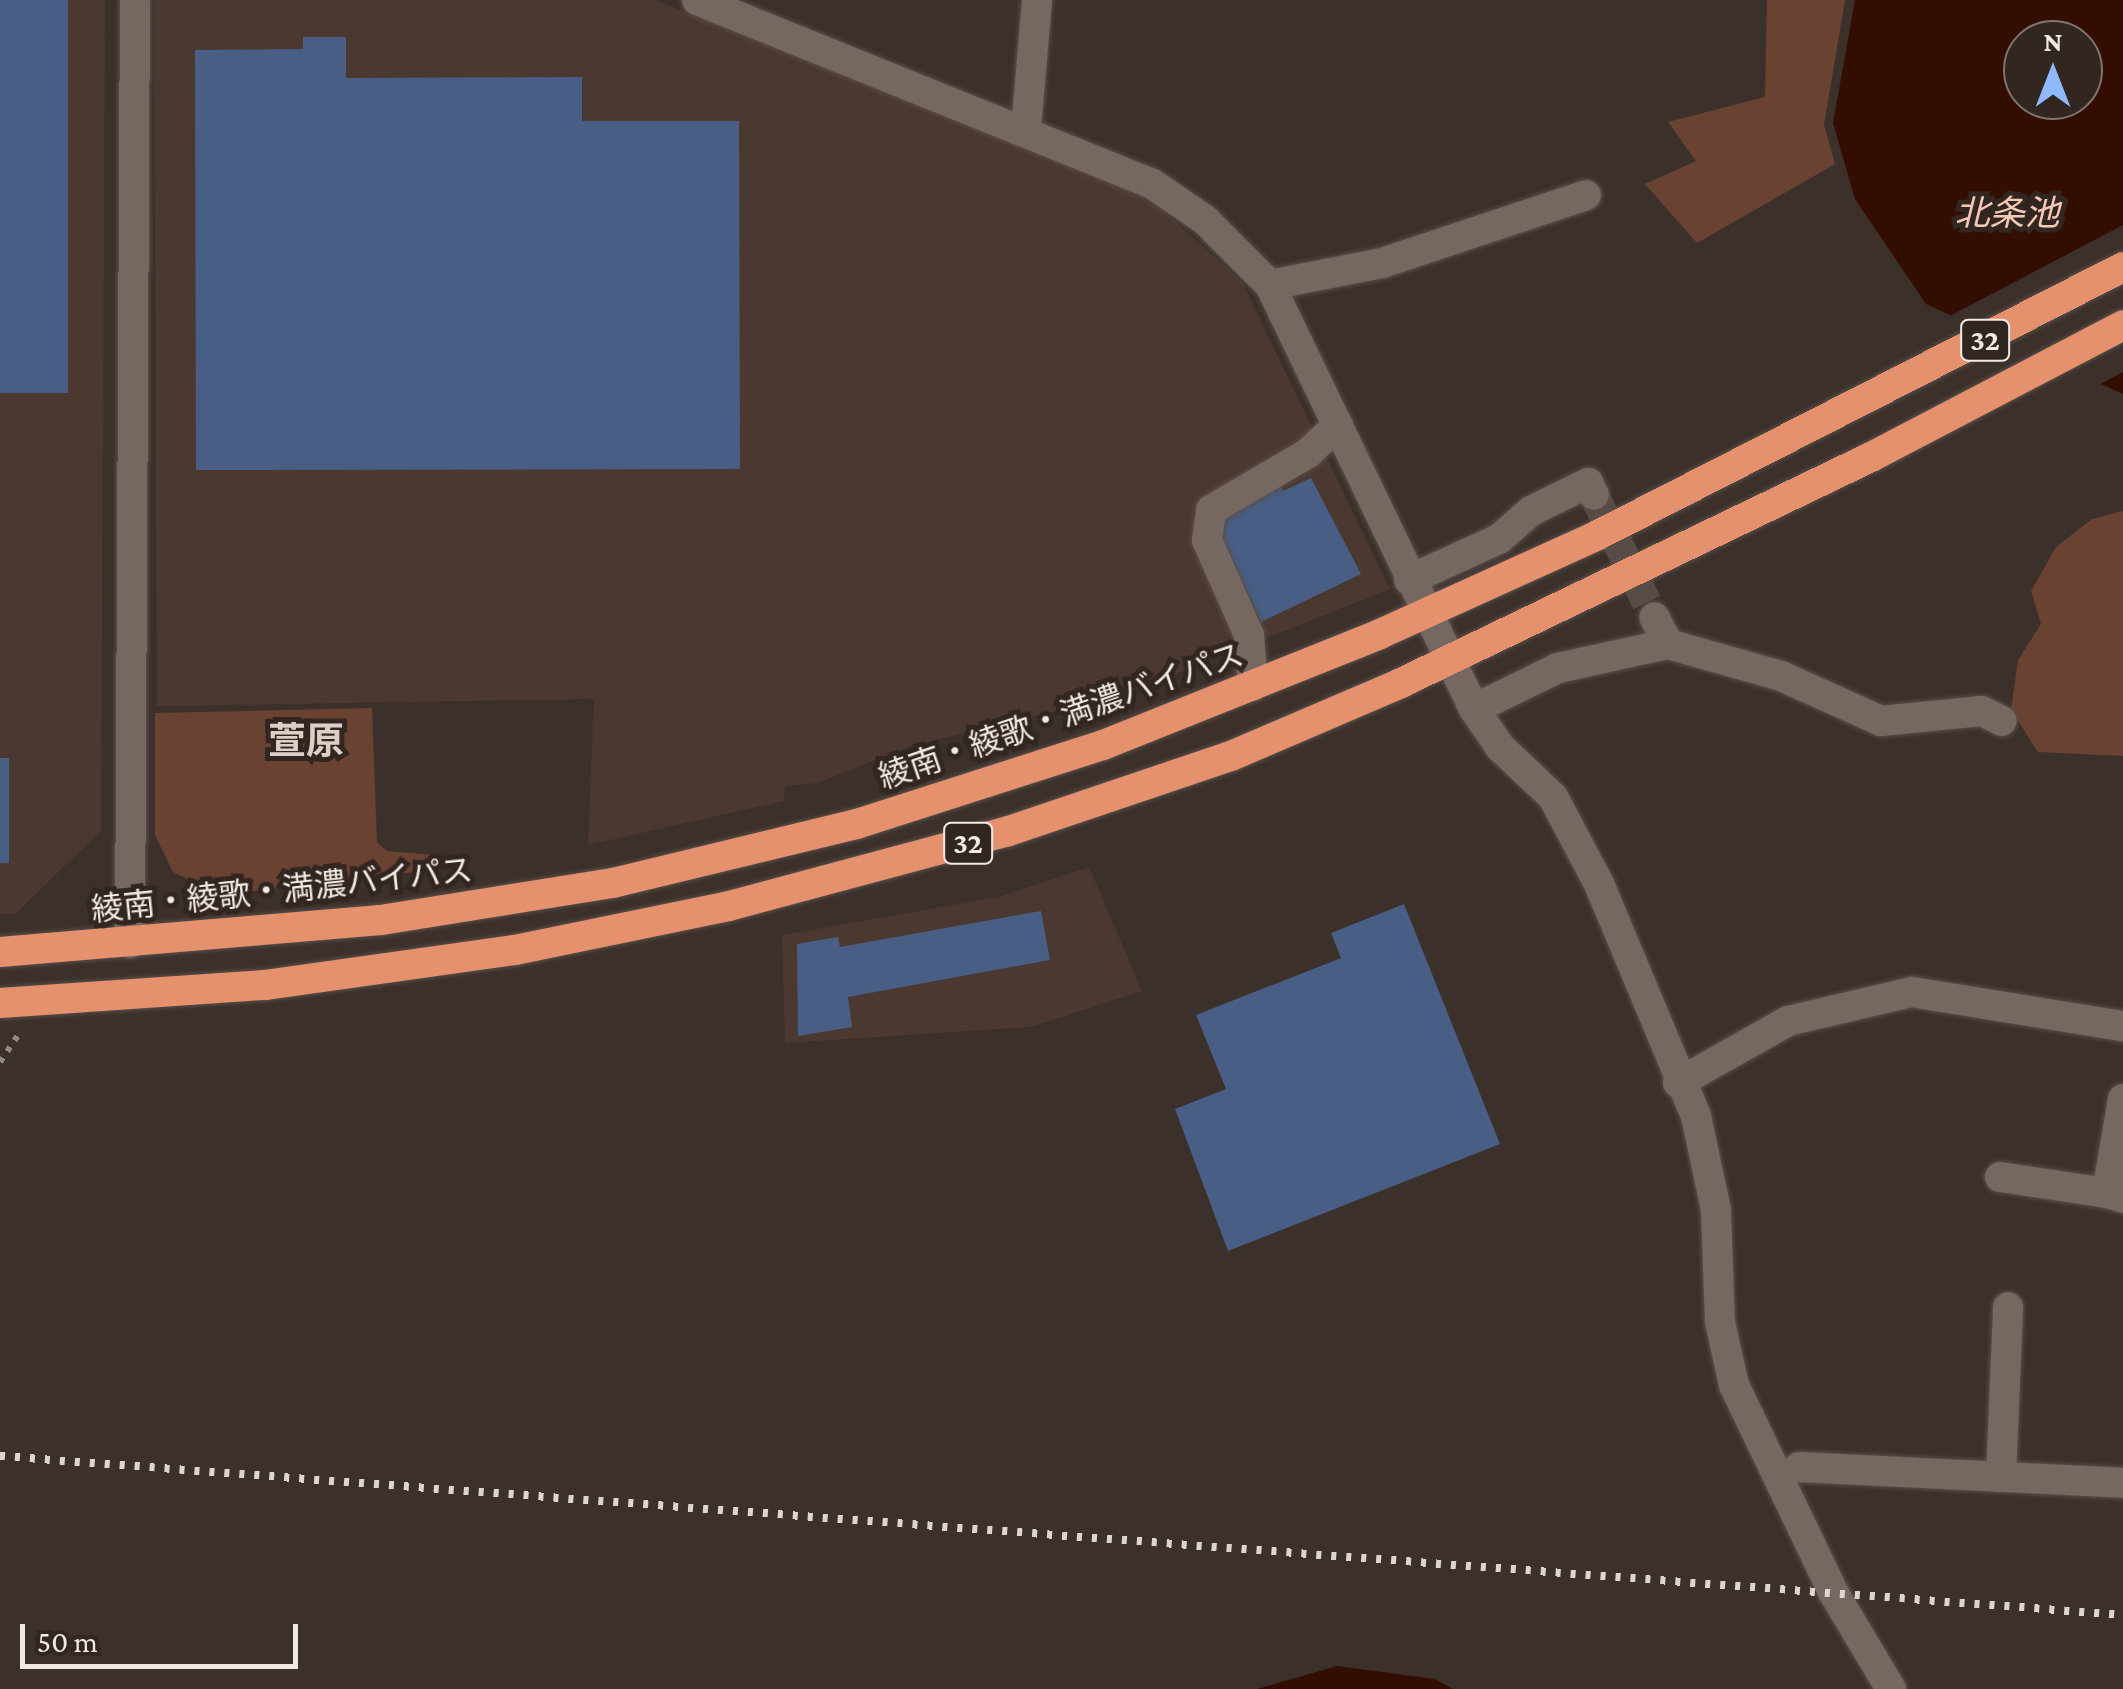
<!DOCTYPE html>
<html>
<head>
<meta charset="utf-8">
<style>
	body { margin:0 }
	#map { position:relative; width:2123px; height:1689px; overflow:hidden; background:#3c302a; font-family:"Crimson Pro","Noto Sans JP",serif }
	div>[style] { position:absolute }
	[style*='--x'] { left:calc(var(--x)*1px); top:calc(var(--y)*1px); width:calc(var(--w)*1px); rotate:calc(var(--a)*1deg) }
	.built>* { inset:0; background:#4b3931 }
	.green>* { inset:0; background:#6a4232 }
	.water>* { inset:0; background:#330d00 }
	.pier>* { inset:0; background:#3c302a }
	.building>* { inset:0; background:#485e84; transform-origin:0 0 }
	.minor-tunnel>* { height:30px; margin-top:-15px; transform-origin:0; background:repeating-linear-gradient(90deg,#574c46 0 30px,transparent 0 45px) }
	.path>* { height:6px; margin-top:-3px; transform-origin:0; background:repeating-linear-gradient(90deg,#938984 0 5px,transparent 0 13px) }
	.roads { filter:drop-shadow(0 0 2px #594e4a) drop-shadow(0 0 2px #594e4a) }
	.minor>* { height:30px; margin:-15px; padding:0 15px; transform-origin:15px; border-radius:15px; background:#766761 }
	.highway>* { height:30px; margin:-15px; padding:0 15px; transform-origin:15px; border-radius:15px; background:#e5916d }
	.rail>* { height:8px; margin-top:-4px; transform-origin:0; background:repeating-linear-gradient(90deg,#ded5d1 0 5px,transparent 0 15px) }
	span { translate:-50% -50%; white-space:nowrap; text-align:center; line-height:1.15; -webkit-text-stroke:10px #322621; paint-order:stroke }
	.shield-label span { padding:2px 8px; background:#322621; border:2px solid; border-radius:8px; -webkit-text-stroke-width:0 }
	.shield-label { font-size:30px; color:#f1e9e5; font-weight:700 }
	.street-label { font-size:32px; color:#f1e9e5 }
	.water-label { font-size:35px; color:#f5c8b5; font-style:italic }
	.quarter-label { font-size:38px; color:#decec7; font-weight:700 }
	.north { position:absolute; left:2003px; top:20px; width:100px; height:100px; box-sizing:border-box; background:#322621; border:2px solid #7e746f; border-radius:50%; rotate:0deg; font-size:28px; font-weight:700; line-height:40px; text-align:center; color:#f1e9e5 }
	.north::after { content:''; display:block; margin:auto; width:35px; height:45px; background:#8fb8fd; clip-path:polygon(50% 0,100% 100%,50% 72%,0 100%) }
	.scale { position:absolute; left:20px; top:1624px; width:278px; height:45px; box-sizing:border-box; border:5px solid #f1e9e5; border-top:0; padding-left:12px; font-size:30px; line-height:35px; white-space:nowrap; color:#f1e9e5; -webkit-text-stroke:8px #322621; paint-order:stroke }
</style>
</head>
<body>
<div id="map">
	<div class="built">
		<div style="clip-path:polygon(0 0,105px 0,101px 831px,15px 914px,0 914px)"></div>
		<div style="clip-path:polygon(154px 0,655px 0,1088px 170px,1157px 205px,1242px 282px,1390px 589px,1125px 694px,911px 746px,818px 783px,785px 786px,784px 801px,588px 845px,594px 699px,157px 706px)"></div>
		<div style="clip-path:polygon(1089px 867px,1142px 991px,1031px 1027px,785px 1043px,782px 935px,999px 897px)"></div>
	</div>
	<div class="green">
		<div style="clip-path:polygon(1767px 0,1845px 0,1824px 125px,1835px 164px,1697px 243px,1645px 184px,1696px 161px,1668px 122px,1765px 97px)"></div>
		<div style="clip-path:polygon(2123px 511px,2123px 756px,2038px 752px,2011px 710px,2018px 660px,2041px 624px,2031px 591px,2056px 547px,2092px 519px)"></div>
		<div style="clip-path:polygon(372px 708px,377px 842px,387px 851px,434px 855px,440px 869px,219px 895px,173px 872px,155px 835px,155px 713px)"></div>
	</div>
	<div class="water">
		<div style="clip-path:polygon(evenodd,1855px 0,2123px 0,2123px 394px,1926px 304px,1855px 199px,1833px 123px,1855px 0,2023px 40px,2083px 40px,2083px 100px,2023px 100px,2023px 40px)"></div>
		<div style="clip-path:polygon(1337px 1666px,1435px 1679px,1453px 1689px,1257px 1689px)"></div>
	</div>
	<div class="pier">
		<div style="clip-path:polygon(2123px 225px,2123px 372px,2095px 387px,1946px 318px)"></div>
	</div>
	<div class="building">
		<div style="left:0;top:0;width:68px;height:393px"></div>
		<div style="clip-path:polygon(303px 37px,346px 37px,346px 78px,582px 77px,582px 121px,739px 121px,740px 469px,196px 470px,195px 50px,303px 49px)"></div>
		<div style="clip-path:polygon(1311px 478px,1361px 574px,1261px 622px,1213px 521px,1278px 482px,1283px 491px)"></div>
		<div style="left:0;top:758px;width:9px;height:105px"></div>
		<div style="clip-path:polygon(1404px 904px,1500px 1144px,1228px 1251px,1175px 1109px,1226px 1089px,1196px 1015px,1341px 958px,1331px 933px)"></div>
		<div style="clip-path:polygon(1041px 911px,1050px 960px,848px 997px,852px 1027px,798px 1036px,797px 944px,838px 937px,840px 947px)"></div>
	</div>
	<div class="minor-tunnel">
		<div style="--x:1594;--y:495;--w:136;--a:63.8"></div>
	</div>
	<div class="path">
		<div style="--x:0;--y:1062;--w:32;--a:-56"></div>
	</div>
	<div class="roads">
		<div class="minor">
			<div style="--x:697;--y:0;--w:489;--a:22"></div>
			<div style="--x:1151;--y:183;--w:65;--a:34.4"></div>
			<div style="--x:1205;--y:220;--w:92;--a:45"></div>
			<div style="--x:1270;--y:285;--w:471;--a:64.3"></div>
			<div style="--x:1474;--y:709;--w:46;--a:55.6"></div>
			<div style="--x:1500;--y:747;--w:73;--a:43.3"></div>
			<div style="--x:1553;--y:797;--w:98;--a:62.1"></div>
			<div style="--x:1599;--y:884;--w:251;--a:67.3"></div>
			<div style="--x:1696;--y:1116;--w:96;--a:78"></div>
			<div style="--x:1716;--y:1210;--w:112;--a:88"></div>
			<div style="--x:1720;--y:1322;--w:65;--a:77.5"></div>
			<div style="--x:1734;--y:1385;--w:229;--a:64.4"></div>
			<div style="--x:1833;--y:1592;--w:113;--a:59.1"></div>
			<div style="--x:1026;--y:129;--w:129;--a:-85.1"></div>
			<div style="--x:1270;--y:285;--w:114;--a:-11.1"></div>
			<div style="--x:1382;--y:263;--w:215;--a:-18.4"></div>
			<div style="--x:1409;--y:580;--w:99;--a:-24.5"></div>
			<div style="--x:1499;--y:539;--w:43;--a:-41.2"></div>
			<div style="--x:1531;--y:511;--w:64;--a:-26.2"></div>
			<div style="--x:1588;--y:483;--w:13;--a:63"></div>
			<div style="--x:1668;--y:644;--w:117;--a:15.8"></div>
			<div style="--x:1781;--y:676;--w:110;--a:24.2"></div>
			<div style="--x:1881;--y:721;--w:101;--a:-5.7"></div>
			<div style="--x:1982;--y:711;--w:22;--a:27"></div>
			<div style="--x:1253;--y:686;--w:51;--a:-94.5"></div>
			<div style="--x:1249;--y:635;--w:104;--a:-113.9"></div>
			<div style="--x:1207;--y:540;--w:30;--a:-82"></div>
			<div style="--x:1211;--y:510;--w:113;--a:-30.4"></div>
			<div style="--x:1308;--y:453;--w:41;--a:-43"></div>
			<div style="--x:1474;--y:709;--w:93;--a:-26"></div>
			<div style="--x:1558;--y:668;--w:113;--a:-12.3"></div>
			<div style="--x:1668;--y:644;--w:30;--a:-117"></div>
			<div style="--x:130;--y:943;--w:943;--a:-89.7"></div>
			<div style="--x:1678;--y:1083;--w:126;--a:-29.4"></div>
			<div style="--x:1788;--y:1021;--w:127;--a:-13.2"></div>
			<div style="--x:1912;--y:992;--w:214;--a:9.2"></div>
			<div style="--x:2123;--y:1099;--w:95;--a:99.7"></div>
			<div style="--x:2107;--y:1193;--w:17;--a:17"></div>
			<div style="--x:2000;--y:1177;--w:108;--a:8.5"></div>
			<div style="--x:1799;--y:1467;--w:324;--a:2.8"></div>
			<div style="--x:2001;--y:1477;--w:170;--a:-87.6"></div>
		</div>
		<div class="highway">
			<div style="--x:0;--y:952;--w:382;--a:-4.8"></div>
			<div style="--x:381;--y:920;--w:235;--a:-9.1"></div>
			<div style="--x:613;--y:883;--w:251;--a:-13.6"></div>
			<div style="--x:857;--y:824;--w:258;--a:-17.8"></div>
			<div style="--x:1103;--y:745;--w:298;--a:-21.8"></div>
			<div style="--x:1380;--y:634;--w:239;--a:-24.4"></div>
			<div style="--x:1598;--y:535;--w:589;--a:-27.04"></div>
			<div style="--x:0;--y:1003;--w:266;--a:-3.9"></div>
			<div style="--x:265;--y:985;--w:252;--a:-8"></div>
			<div style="--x:515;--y:950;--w:218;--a:-11.6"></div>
			<div style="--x:729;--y:906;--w:287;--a:-15"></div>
			<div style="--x:1006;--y:832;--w:237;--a:-18.7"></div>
			<div style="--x:1231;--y:756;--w:185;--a:-23.2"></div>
			<div style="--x:1401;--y:683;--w:522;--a:-25.68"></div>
			<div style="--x:1871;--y:457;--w:284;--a:-27.6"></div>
		</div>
	</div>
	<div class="rail">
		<div style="--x:0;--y:1456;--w:2129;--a:4.28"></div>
	</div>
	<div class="shield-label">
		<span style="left:1985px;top:340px">32</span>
		<span style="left:968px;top:843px">32</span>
	</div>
	<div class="street-label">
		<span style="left:1061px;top:716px;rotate:-19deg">綾南・綾歌・満濃バイパス</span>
		<span style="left:282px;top:890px;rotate:-6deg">綾南・綾歌・満濃バイパス</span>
	</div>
	<div class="water-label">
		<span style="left:2007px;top:214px">北条池</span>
	</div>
	<div class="quarter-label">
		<span style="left:306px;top:742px">萱原</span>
	</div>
	<div class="north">N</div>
	<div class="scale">50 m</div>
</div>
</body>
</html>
